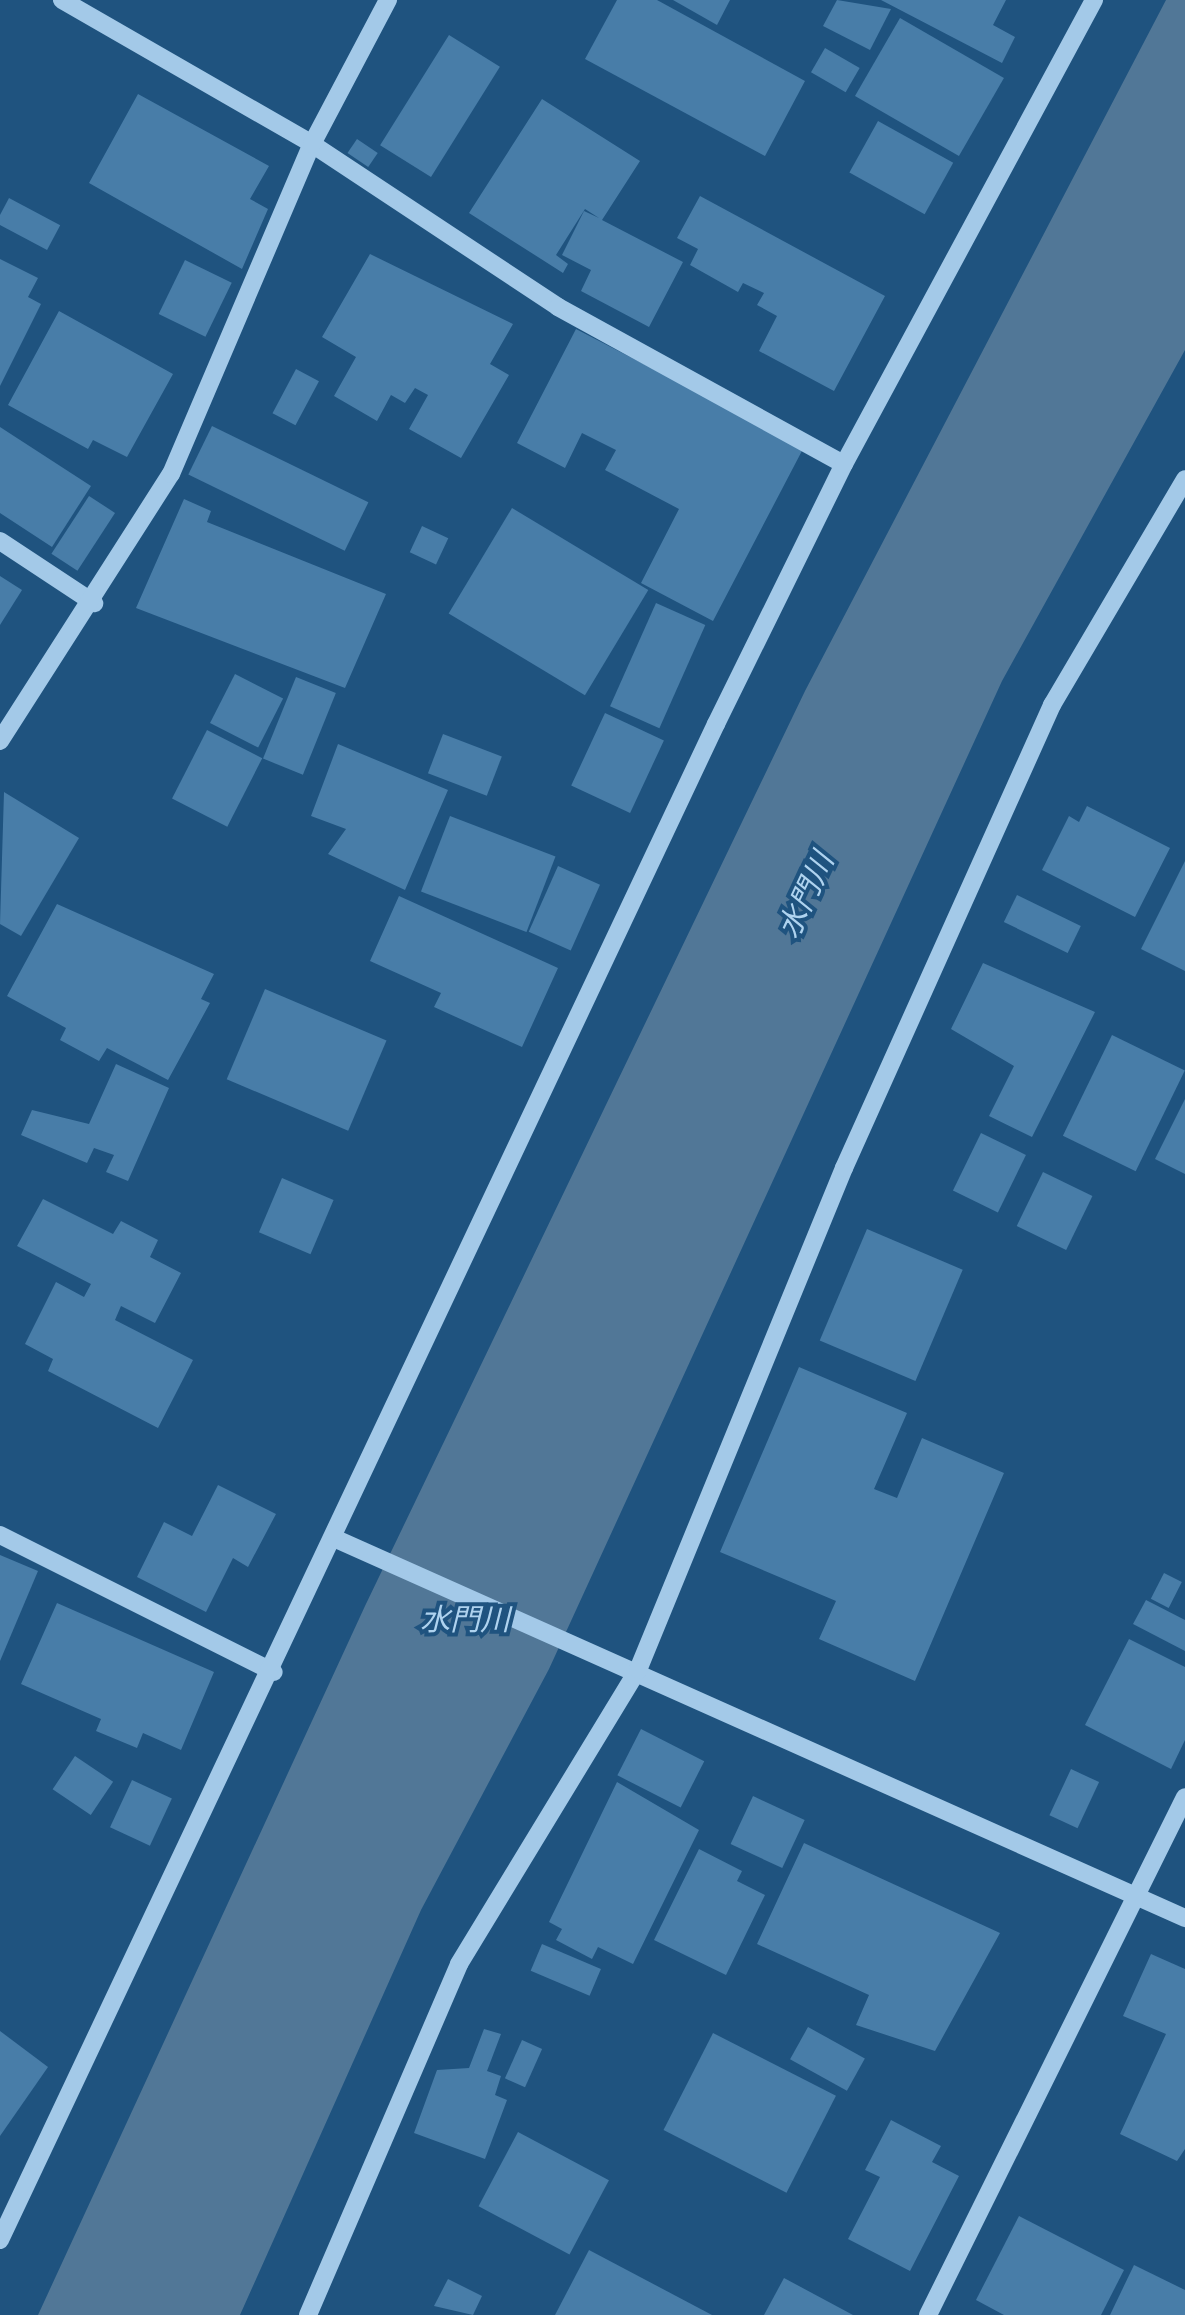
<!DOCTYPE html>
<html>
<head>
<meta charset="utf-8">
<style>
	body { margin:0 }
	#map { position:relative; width:1185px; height:2315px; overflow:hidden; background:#1f537f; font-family:"Alegreya Sans","Noto Sans JP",sans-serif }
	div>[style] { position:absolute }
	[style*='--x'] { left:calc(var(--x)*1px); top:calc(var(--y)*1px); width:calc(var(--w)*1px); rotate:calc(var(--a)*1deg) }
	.water>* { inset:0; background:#517797 }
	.building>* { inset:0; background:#487da8; transform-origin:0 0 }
	.minor>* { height:18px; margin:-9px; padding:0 9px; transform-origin:9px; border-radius:9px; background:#a3c9e8 }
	span { translate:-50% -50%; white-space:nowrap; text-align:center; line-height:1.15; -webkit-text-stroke:8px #1f537f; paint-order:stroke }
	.water-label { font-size:30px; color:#afd3ef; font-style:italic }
</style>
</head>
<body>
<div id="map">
	<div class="water">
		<div style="clip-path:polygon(1166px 0,1185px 0,1185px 350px,1002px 681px,549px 1669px,421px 1910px,240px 2315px,38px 2315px,365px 1606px,805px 691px)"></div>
	</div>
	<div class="building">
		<div style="clip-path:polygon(617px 0,657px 0,805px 81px,765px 156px,585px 59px)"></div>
		<div style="clip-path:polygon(673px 0,730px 0,717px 25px)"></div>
		<div style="clip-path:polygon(837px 0,891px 9px,870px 50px,823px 26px)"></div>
		<div style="clip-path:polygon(881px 0,1006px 0,993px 25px,1015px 37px,1002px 63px)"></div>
		<div style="left:900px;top:18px;width:120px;height:90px;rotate:30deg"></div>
		<div style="left:449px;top:35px;width:60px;height:130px;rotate:32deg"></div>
		<div style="left:825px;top:48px;width:40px;height:28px;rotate:30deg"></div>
		<div style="clip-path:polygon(138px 94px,269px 166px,250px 199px,268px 209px,242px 269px,89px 183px)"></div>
		<div style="clip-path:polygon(542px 99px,640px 161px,602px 220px,683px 262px,649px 327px,581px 291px,591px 270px,562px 255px,584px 211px,599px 218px,585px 209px,556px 255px,568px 264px,563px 273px,469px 213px)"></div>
		<div style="left:878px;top:121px;width:86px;height:59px;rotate:29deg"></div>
		<div style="left:357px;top:139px;width:25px;height:17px;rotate:34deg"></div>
		<div style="clip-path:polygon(700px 196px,885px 296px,834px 391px,759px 351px,777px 316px,757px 305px,764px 293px,743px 283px,738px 292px,690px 265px,698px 249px,677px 238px)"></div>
		<div style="left:9px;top:198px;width:58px;height:28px;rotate:28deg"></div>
		<div style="clip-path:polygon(370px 254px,513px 324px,490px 364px,509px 375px,461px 458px,409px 429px,428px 395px,415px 388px,405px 403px,391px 395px,377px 421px,334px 396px,356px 357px,322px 337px)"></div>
		<div style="clip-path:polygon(0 259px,38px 278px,28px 297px,41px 304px,0 386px)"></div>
		<div style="left:185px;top:260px;width:52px;height:60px;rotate:26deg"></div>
		<div style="clip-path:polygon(59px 311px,173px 374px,127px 457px,93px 440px,88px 449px,8px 405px)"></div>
		<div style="clip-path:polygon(576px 329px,804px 447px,713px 621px,641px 583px,679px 509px,605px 470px,616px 450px,582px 433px,565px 468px,517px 443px)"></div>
		<div style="left:296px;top:369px;width:26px;height:50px;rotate:28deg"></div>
		<div style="left:212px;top:426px;width:174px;height:54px;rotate:26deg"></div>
		<div style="clip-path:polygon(0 427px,91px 486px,52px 547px,0 513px)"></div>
		<div style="left:89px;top:496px;width:31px;height:69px;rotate:33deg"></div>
		<div style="clip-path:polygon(184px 499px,211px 511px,207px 522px,386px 594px,345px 688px,136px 608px)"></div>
		<div style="left:512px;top:508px;width:159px;height:123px;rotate:31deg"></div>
		<div style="left:422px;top:526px;width:29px;height:29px;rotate:25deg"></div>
		<div style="clip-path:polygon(0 576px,22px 590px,0 625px)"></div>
		<div style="left:656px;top:603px;width:54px;height:113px;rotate:24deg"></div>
		<div style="left:235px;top:674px;width:54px;height:55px;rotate:27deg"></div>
		<div style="left:296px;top:677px;width:43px;height:88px;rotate:22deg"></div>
		<div style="left:605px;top:713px;width:65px;height:80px;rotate:25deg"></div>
		<div style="left:207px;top:730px;width:62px;height:77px;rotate:27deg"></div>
		<div style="left:443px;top:734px;width:63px;height:42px;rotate:21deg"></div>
		<div style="clip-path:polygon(338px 744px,448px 790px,405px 890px,328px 854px,346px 829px,311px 816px)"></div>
		<div style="clip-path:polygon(4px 792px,79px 838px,21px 936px,0 924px)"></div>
		<div style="clip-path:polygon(1087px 806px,1170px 848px,1135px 917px,1042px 870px,1069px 816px,1079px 822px)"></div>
		<div style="left:450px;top:816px;width:113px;height:81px;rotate:21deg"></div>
		<div style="clip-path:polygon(1185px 861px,1185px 971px,1141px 949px)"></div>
		<div style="left:558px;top:866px;width:46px;height:72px;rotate:24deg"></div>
		<div style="left:1017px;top:895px;width:71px;height:30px;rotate:26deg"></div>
		<div style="clip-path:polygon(399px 896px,558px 968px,522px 1047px,434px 1007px,441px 993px,370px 961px)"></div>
		<div style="clip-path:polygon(57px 904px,214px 974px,201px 999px,210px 1003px,168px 1080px,107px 1048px,99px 1061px,60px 1040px,66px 1028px,7px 996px)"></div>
		<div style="clip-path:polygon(983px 963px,1095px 1012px,1032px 1137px,989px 1116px,1014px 1066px,951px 1029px)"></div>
		<div style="left:265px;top:989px;width:132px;height:98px;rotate:23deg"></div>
		<div style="left:1112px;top:1035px;width:81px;height:112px;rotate:26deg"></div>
		<div style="clip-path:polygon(116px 1064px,169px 1088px,128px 1181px,106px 1172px,114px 1155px,94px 1148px,87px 1163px,21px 1135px,32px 1110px,89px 1124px)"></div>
		<div style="clip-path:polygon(1185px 1099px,1185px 1174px,1155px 1159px)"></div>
		<div style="left:981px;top:1133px;width:50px;height:64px;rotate:26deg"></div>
		<div style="left:1043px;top:1172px;width:55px;height:60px;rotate:26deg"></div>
		<div style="left:282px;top:1178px;width:56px;height:59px;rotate:23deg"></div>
		<div style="clip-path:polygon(43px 1199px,113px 1234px,121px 1221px,158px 1240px,150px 1257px,181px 1273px,155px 1323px,121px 1306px,115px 1320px,193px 1360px,158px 1428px,48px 1371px,53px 1359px,25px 1344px,56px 1282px,84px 1297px,91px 1284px,17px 1246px)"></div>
		<div style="left:867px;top:1229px;width:104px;height:121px;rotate:23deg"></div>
		<div style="clip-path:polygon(799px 1367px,907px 1413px,874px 1489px,897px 1498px,922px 1438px,1004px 1473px,915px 1681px,819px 1639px,836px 1601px,720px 1552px)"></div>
		<div style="clip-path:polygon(218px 1485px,276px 1514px,248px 1567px,233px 1558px,206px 1612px,137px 1577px,164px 1522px,192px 1536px)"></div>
		<div style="clip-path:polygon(0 1555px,38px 1571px,0 1661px)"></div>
		<div style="left:1164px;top:1573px;width:20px;height:29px;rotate:27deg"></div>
		<div style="clip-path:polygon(1146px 1600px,1185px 1620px,1185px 1651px,1133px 1624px)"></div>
		<div style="clip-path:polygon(57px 1603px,214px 1672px,181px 1750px,143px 1733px,137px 1748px,96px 1731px,101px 1719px,21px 1684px)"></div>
		<div style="clip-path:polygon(1129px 1639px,1185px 1667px,1185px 1740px,1171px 1769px,1085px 1725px)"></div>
		<div style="left:641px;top:1729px;width:71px;height:52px;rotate:27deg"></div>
		<div style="left:75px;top:1756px;width:46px;height:40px;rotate:34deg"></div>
		<div style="left:1071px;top:1769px;width:31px;height:51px;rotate:25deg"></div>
		<div style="left:132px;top:1780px;width:44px;height:52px;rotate:25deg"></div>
		<div style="clip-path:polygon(617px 1782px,699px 1830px,633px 1964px,598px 1947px,592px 1959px,556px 1940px,562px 1929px,549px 1922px)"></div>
		<div style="left:753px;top:1796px;width:57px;height:53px;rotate:25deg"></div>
		<div style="clip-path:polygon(804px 1843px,1000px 1933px,935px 2051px,856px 2025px,869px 1995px,757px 1944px)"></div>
		<div style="clip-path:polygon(699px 1849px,742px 1871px,737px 1881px,765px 1895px,726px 1975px,654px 1940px)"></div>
		<div style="left:542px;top:1944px;width:64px;height:29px;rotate:23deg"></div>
		<div style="clip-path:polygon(1151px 1954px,1185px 1969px,1185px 2149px,1177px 2161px,1120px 2134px,1166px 2034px,1123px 2016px)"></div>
		<div style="left:808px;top:2027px;width:65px;height:37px;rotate:29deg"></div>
		<div style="clip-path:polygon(484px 2029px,501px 2034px,487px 2071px,501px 2076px,495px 2095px,507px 2100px,485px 2159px,414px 2133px,437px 2070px,469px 2068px)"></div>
		<div style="clip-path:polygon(0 2031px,48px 2067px,0 2136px)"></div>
		<div style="left:713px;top:2033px;width:138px;height:109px;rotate:27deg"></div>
		<div style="left:522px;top:2040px;width:22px;height:42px;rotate:24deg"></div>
		<div style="clip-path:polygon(891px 2120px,941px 2146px,932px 2162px,959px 2176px,910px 2271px,848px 2239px,880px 2177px,865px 2170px)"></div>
		<div style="left:518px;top:2132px;width:103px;height:84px;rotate:28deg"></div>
		<div style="clip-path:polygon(1019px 2216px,1124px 2270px,1101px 2315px,1004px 2315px,976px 2300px)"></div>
		<div style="clip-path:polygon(589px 2250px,712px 2315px,555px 2315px)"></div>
		<div style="clip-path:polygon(1134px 2265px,1185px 2290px,1185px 2315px,1110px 2315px)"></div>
		<div style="clip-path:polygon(784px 2278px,853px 2315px,764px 2315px)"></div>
		<div style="clip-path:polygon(448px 2279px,482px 2296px,473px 2315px,434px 2306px)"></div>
	</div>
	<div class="minor">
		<div style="--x:62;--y:0;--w:289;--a:29.9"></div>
		<div style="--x:312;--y:144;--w:295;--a:33.5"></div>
		<div style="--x:558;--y:307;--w:326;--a:28.8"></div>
		<div style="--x:0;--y:541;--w:113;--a:33.4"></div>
		<div style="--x:0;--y:741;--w:317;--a:-57.4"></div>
		<div style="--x:171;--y:474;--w:359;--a:-66.9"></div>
		<div style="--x:312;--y:144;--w:163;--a:-62.2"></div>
		<div style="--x:0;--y:1535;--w:306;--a:26.6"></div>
		<div style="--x:336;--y:1539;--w:930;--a:24.06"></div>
		<div style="--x:0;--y:2240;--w:1677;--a:-64.72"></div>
		<div style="--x:716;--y:724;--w:290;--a:-63.8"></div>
		<div style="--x:844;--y:464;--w:527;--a:-61.68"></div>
		<div style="--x:308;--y:2315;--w:382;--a:-66.7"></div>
		<div style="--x:459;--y:1964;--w:344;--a:-58.7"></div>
		<div style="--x:638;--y:1670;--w:543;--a:-67.69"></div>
		<div style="--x:844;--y:1168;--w:508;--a:-65.81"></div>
		<div style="--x:1052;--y:705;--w:262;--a:-59.5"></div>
		<div style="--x:928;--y:2315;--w:578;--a:-63.61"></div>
	</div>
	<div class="water-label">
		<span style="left:807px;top:896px;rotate:-65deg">水門川</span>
		<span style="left:465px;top:1621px">水門川</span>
	</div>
</div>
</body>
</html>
